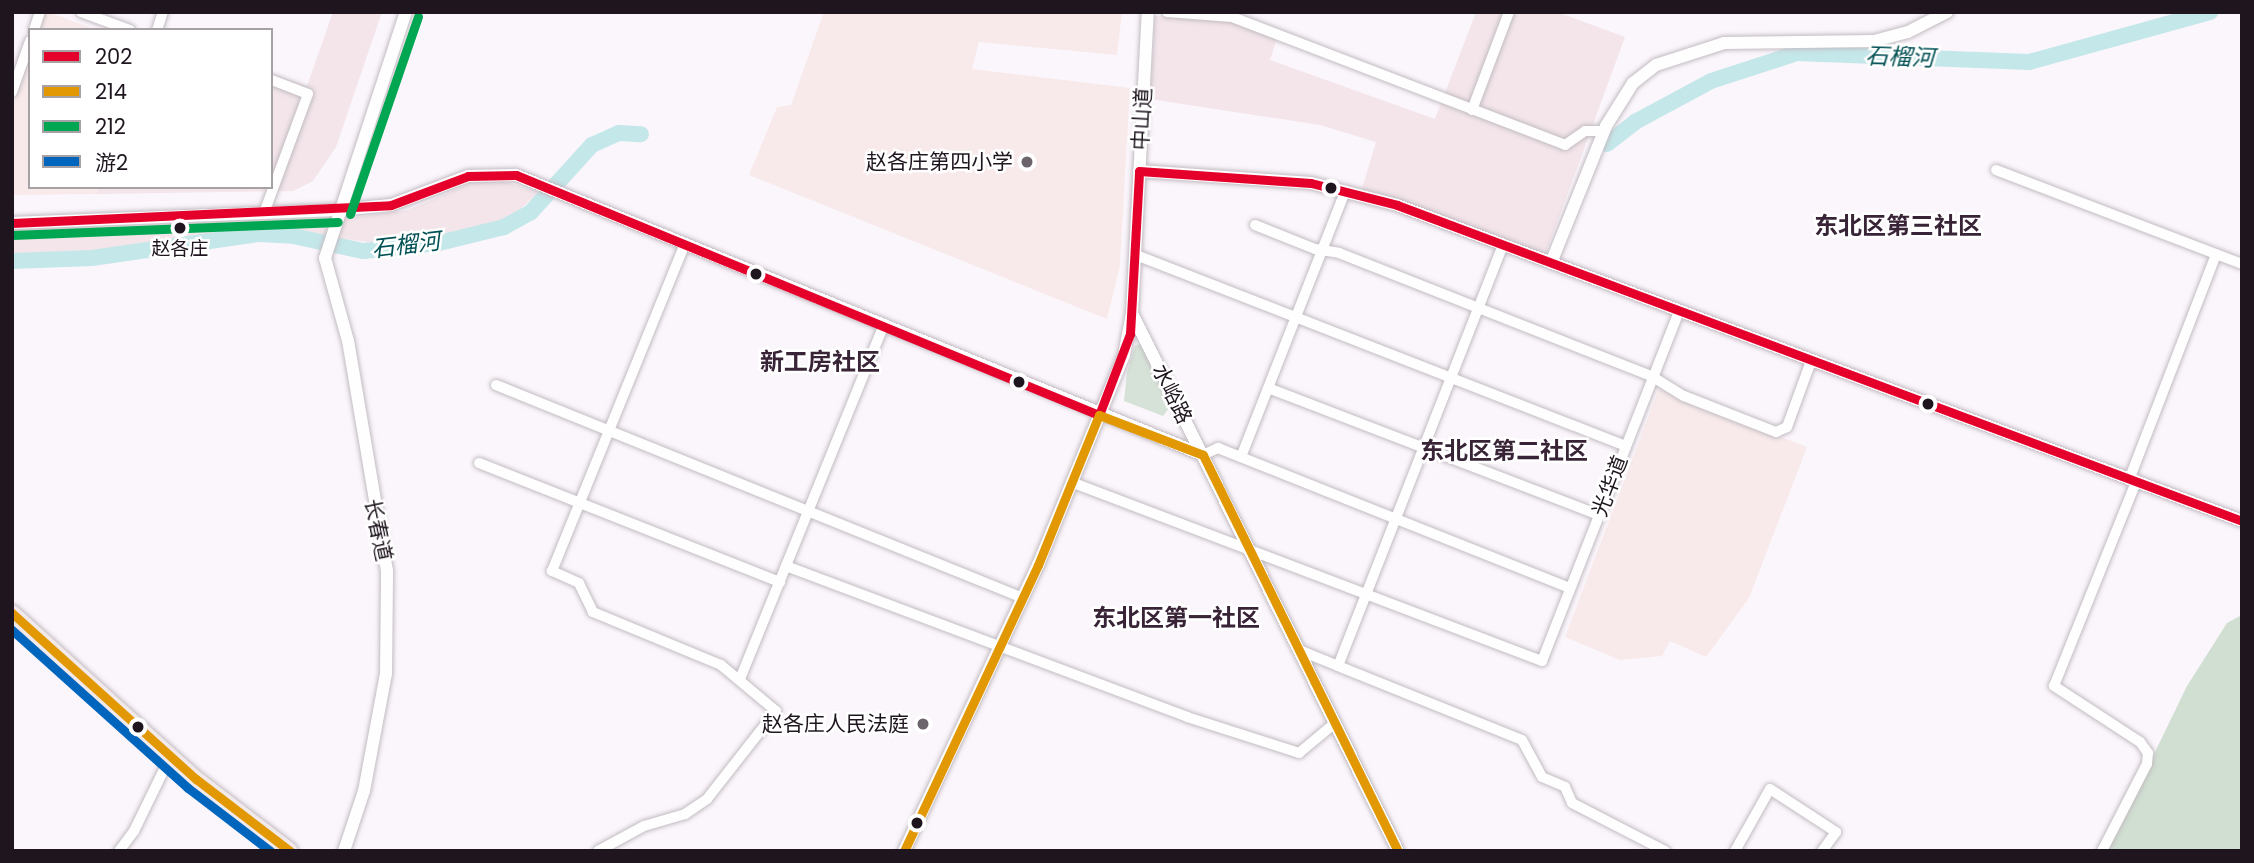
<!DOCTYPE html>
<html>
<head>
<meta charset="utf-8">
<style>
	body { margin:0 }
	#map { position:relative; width:2254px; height:863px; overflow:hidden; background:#fbf6fb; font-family:Poppins,"Noto Sans SC",sans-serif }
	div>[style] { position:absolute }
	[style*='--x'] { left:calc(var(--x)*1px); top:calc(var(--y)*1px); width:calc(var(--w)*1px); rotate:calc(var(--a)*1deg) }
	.commercial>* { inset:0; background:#f3e5ea }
	.education>* { inset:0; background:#f8eaea }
	.green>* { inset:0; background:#d6e2d7 }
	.forest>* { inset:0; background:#d0dfd1 }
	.river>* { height:16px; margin:-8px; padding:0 8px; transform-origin:8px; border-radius:8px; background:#c4e7ea }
	.roads { filter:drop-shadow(0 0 2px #c2bcc2) drop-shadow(0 0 2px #c2bcc2) }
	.minor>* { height:10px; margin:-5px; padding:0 5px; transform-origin:5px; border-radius:5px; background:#fefefe }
	.tertiary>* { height:12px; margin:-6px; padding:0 6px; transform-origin:6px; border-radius:6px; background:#fefefe }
	.primary>* { height:16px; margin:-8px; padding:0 8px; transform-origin:8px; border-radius:8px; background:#f2e9ea }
	.bus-1>* { height:9px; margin:-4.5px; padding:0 4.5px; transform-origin:4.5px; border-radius:4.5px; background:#e4002b }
	.bus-2>* { height:9px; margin:-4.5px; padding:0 4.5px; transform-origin:4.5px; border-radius:4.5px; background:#e19803 }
	.bus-3>* { height:9px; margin:-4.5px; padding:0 4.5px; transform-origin:4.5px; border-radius:4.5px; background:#00a651 }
	.bus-4>* { height:9px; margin:-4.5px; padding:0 4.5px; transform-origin:4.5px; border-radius:4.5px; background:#0065bd }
	.dots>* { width:19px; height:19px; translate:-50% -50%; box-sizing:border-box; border:4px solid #fff; border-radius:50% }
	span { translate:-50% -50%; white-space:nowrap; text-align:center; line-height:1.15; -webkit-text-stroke:5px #fff; paint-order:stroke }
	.bus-label { font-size:19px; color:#1e151e }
	.street-label { font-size:21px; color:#1e151e }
	.poi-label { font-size:21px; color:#1e151e }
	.right { translate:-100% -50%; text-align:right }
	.water-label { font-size:23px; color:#015054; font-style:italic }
	.quarter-label { font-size:24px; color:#382436; font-weight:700 }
	.frame { position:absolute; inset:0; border:14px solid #1e151e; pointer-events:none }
	.legend { position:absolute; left:28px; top:28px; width:245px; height:161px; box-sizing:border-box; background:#fff; border:2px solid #a5a1a5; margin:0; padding:9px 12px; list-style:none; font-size:21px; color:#1e151e }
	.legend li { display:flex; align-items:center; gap:14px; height:35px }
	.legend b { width:35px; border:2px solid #a5a1a5 }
</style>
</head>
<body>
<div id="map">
	<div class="commercial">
		<div style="clip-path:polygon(333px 12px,382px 12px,336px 147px,313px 181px,293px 191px,97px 194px,99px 187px,271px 187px,271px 74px,307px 86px)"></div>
		<div style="clip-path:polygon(1476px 12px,1557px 12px,1625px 37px,1544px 258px,1361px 192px,1376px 142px,1320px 125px,1150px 99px,1155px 16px,1233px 20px,1277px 38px,1270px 60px,1435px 119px)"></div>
		<div style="clip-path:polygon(499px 180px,539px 192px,506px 222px,387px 244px,335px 238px,344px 219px,408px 210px,471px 183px)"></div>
		<div style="clip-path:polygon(309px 218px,326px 224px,327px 236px,293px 228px,79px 254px,12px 256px,12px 229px)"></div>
	</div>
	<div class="education">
		<div style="clip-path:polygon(44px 12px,48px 12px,97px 30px,38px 30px)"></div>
		<div style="clip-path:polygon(824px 12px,1122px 12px,1117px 55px,979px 42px,972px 69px,1130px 88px,1120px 265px,1107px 319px,749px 175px,777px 107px,791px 105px)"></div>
		<div style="clip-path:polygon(30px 55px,30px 187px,99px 187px,97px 194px,12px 195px,12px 108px)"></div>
		<div style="clip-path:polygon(1659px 389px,1807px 447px,1749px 598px,1706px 657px,1670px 641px,1662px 656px,1620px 660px,1565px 637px)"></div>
	</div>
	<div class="green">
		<div style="clip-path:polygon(1140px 344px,1171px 405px,1163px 416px,1124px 401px,1127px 372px,1135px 346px)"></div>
	</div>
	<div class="forest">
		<div style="clip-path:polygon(2242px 615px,2242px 851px,2107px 851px,2187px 686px,2227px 623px)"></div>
	</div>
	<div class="river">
		<div style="--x:1607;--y:144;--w:36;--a:-38"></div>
		<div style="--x:1635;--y:122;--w:86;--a:-28.3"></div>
		<div style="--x:1711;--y:81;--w:90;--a:-18"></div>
		<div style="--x:1797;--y:53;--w:232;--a:2.2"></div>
		<div style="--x:2029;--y:62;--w:188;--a:-15.4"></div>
		<div style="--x:12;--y:261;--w:80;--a:-2.1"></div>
		<div style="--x:92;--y:258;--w:169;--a:-8.2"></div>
		<div style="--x:259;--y:234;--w:34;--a:3"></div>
		<div style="--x:293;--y:236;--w:72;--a:12.1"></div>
		<div style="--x:363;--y:251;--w:76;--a:-6"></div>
		<div style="--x:439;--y:243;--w:67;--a:-13.8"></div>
		<div style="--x:504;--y:227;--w:31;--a:-29"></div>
		<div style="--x:531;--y:212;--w:91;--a:-47.7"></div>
		<div style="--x:592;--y:145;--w:30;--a:-24"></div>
		<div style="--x:619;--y:133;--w:22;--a:3"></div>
	</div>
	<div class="roads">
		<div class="minor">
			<div style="--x:81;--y:12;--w:52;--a:20.2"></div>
			<div style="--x:1167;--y:12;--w:65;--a:4.4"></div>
			<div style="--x:1232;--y:17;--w:357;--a:21"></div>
			<div style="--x:1565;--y:145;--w:24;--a:-35"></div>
			<div style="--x:1585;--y:131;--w:19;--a:0"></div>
			<div style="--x:34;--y:30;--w:19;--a:-72"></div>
			<div style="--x:157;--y:30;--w:19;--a:-72"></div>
			<div style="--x:12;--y:92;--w:54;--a:-70.6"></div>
			<div style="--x:1472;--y:110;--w:105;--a:-69.3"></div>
			<div style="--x:1996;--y:170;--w:263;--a:20.9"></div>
			<div style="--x:264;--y:213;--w:127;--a:-69.7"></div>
			<div style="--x:308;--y:94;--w:40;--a:-159"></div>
			<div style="--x:1255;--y:225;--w:65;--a:21.8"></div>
			<div style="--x:1315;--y:249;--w:24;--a:9"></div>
			<div style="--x:1339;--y:253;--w:338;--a:21.5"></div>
			<div style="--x:1653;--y:377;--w:36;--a:32"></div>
			<div style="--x:1684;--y:396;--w:99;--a:21.4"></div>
			<div style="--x:1776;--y:432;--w:12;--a:-24"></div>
			<div style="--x:1787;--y:427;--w:70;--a:-70"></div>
			<div style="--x:1136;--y:255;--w:526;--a:21.3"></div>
			<div style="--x:496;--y:385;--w:568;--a:22.01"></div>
			<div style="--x:1268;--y:388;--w:355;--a:21"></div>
			<div style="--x:1203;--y:455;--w:17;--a:-25"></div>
			<div style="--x:1218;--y:448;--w:379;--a:21.7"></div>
			<div style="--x:1241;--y:457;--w:286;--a:-68.6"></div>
			<div style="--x:479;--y:463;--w:324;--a:21.6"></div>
			<div style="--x:2129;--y:480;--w:242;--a:-68.9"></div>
			<div style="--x:1071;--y:482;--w:504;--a:20.81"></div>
			<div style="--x:1542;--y:661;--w:376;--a:-68.6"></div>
			<div style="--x:786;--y:566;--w:428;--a:20.6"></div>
			<div style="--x:1187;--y:717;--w:118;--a:17.8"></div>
			<div style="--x:1299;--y:753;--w:47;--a:-39.8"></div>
			<div style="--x:1299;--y:650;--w:42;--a:22.3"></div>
			<div style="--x:1338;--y:666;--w:452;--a:-68.6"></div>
			<div style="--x:1338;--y:666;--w:198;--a:21.9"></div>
			<div style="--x:1522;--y:740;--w:42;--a:61.6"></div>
			<div style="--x:1542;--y:777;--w:25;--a:23"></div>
			<div style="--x:1565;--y:787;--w:17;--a:66"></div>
			<div style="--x:1572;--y:803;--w:105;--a:27.3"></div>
			<div style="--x:740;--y:679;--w:380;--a:-67.9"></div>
			<div style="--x:119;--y:851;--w:25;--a:-53"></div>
			<div style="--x:134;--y:831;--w:85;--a:-64"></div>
			<div style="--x:598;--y:851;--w:52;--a:-28.5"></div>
			<div style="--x:644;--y:826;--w:43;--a:-16.3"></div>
			<div style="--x:685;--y:814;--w:27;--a:-34"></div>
			<div style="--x:707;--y:799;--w:112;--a:-51.9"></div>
			<div style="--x:776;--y:711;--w:72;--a:-140.1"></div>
			<div style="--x:721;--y:665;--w:139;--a:-157.5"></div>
			<div style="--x:593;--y:612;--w:32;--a:-116"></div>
			<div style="--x:579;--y:583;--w:30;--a:-156"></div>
			<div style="--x:552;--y:571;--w:353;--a:-67.9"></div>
			<div style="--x:1735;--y:851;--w:71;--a:-60.6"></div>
			<div style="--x:1770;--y:789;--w:79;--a:33.1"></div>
			<div style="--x:1836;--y:832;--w:24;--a:126"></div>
			<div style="--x:2102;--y:851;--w:98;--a:-62.7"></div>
			<div style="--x:2147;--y:764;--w:11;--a:-85"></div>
			<div style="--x:2148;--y:753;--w:14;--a:-126"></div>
			<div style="--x:2140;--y:742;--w:103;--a:-146.9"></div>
			<div style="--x:2054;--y:686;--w:220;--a:-68.1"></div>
		</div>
		<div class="tertiary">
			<div style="--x:1139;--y:171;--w:172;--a:4"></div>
			<div style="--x:1311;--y:183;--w:89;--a:14.3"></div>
			<div style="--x:1397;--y:205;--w:902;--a:20.5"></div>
			<div style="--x:12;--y:223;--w:326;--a:-2.3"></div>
			<div style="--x:338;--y:210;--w:53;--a:-5.4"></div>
			<div style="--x:391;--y:205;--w:82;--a:-20.6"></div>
			<div style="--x:468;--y:176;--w:48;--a:-1.2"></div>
			<div style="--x:516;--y:175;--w:742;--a:22.17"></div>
			<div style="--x:1551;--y:263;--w:148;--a:-68.1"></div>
			<div style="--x:1606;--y:126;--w:51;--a:-57.9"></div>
			<div style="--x:1633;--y:83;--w:29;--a:-38"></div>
			<div style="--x:1656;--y:65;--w:71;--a:-17.9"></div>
			<div style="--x:1724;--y:43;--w:150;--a:-0.8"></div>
			<div style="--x:1874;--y:41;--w:35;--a:-15"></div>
			<div style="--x:1908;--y:32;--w:44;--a:-27.1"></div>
			<div style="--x:1133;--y:315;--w:598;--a:63.69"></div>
			<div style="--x:344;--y:851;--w:63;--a:-71.6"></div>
			<div style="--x:364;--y:791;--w:119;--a:-79.4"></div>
			<div style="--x:386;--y:674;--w:103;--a:-89.4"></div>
			<div style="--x:387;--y:571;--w:233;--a:-99.6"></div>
			<div style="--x:348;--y:341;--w:86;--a:-105.5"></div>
			<div style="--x:325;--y:258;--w:259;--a:-71.8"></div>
			<div style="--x:904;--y:851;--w:316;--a:-64.9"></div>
			<div style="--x:1038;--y:565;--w:227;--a:-67.7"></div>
			<div style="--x:1124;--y:355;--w:43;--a:-79.2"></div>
			<div style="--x:1132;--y:313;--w:301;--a:-87"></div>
		</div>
		<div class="primary">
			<div style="--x:12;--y:613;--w:248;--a:42.1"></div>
			<div style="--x:196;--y:779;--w:118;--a:37.5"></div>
		</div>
	</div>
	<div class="bus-1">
		<div style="--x:1139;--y:171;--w:172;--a:4"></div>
		<div style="--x:1311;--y:183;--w:89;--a:14.3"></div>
		<div style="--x:1397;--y:205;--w:902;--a:20.5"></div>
		<div style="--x:12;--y:223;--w:379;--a:-2.7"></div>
		<div style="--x:391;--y:205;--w:82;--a:-20.6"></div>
		<div style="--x:468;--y:176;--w:48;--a:-1.2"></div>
		<div style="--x:516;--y:175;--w:630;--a:22.38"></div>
		<div style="--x:1099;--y:415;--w:87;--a:-69.1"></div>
		<div style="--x:1130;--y:334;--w:163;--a:-86.8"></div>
	</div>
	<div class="bus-2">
		<div style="--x:1099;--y:415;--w:111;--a:21"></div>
		<div style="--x:1203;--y:455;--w:441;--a:63.8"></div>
		<div style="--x:12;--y:613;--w:248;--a:42.1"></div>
		<div style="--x:196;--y:779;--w:118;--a:37.5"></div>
		<div style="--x:904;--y:851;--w:316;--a:-64.9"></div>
		<div style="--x:1038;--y:565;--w:162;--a:-67.9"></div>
	</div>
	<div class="bus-3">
		<div style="--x:350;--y:214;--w:209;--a:-71"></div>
		<div style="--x:12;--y:235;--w:326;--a:-2.3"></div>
	</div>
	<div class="bus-4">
		<div style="--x:12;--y:630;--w:237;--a:41.9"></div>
		<div style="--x:188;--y:788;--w:103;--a:37.5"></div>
	</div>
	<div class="dots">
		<div style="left:1027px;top:162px;background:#6b646b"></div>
		<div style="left:1331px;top:188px;background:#1e151e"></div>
		<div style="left:180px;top:228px;background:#1e151e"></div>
		<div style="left:756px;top:274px;background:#1e151e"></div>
		<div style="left:1019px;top:382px;background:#1e151e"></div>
		<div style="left:1928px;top:404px;background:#1e151e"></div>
		<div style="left:923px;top:724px;background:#6b646b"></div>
		<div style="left:138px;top:727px;background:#1e151e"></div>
		<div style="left:917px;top:823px;background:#1e151e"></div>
	</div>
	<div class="bus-label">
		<span style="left:180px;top:249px">赵各庄</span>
	</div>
	<div class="street-label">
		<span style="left:1142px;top:119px;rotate:-87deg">中山道</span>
		<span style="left:1172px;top:394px;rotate:64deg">水峪路</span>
		<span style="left:1610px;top:486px;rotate:-69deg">光华道</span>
		<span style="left:378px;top:530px;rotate:78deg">长春道</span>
	</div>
	<div class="poi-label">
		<span class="right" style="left:1013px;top:162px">赵各庄第四小学</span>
		<span class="right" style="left:909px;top:724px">赵各庄人民法庭</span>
	</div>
	<div class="water-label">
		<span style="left:1900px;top:57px;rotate:2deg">石榴河</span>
		<span style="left:406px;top:245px;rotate:-7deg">石榴河</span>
	</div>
	<div class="quarter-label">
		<span style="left:1898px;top:226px">东北区第三社区</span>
		<span style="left:820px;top:362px">新工房社区</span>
		<span style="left:1504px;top:451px">东北区第二社区</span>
		<span style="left:1176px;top:618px">东北区第一社区</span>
	</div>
	<div class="frame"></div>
	<ul class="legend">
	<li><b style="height:9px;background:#e4002b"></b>202</li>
	<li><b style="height:9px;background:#e19803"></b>214</li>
	<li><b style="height:9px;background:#00a651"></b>212</li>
	<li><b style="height:9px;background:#0065bd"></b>游2</li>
	</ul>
</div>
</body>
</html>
